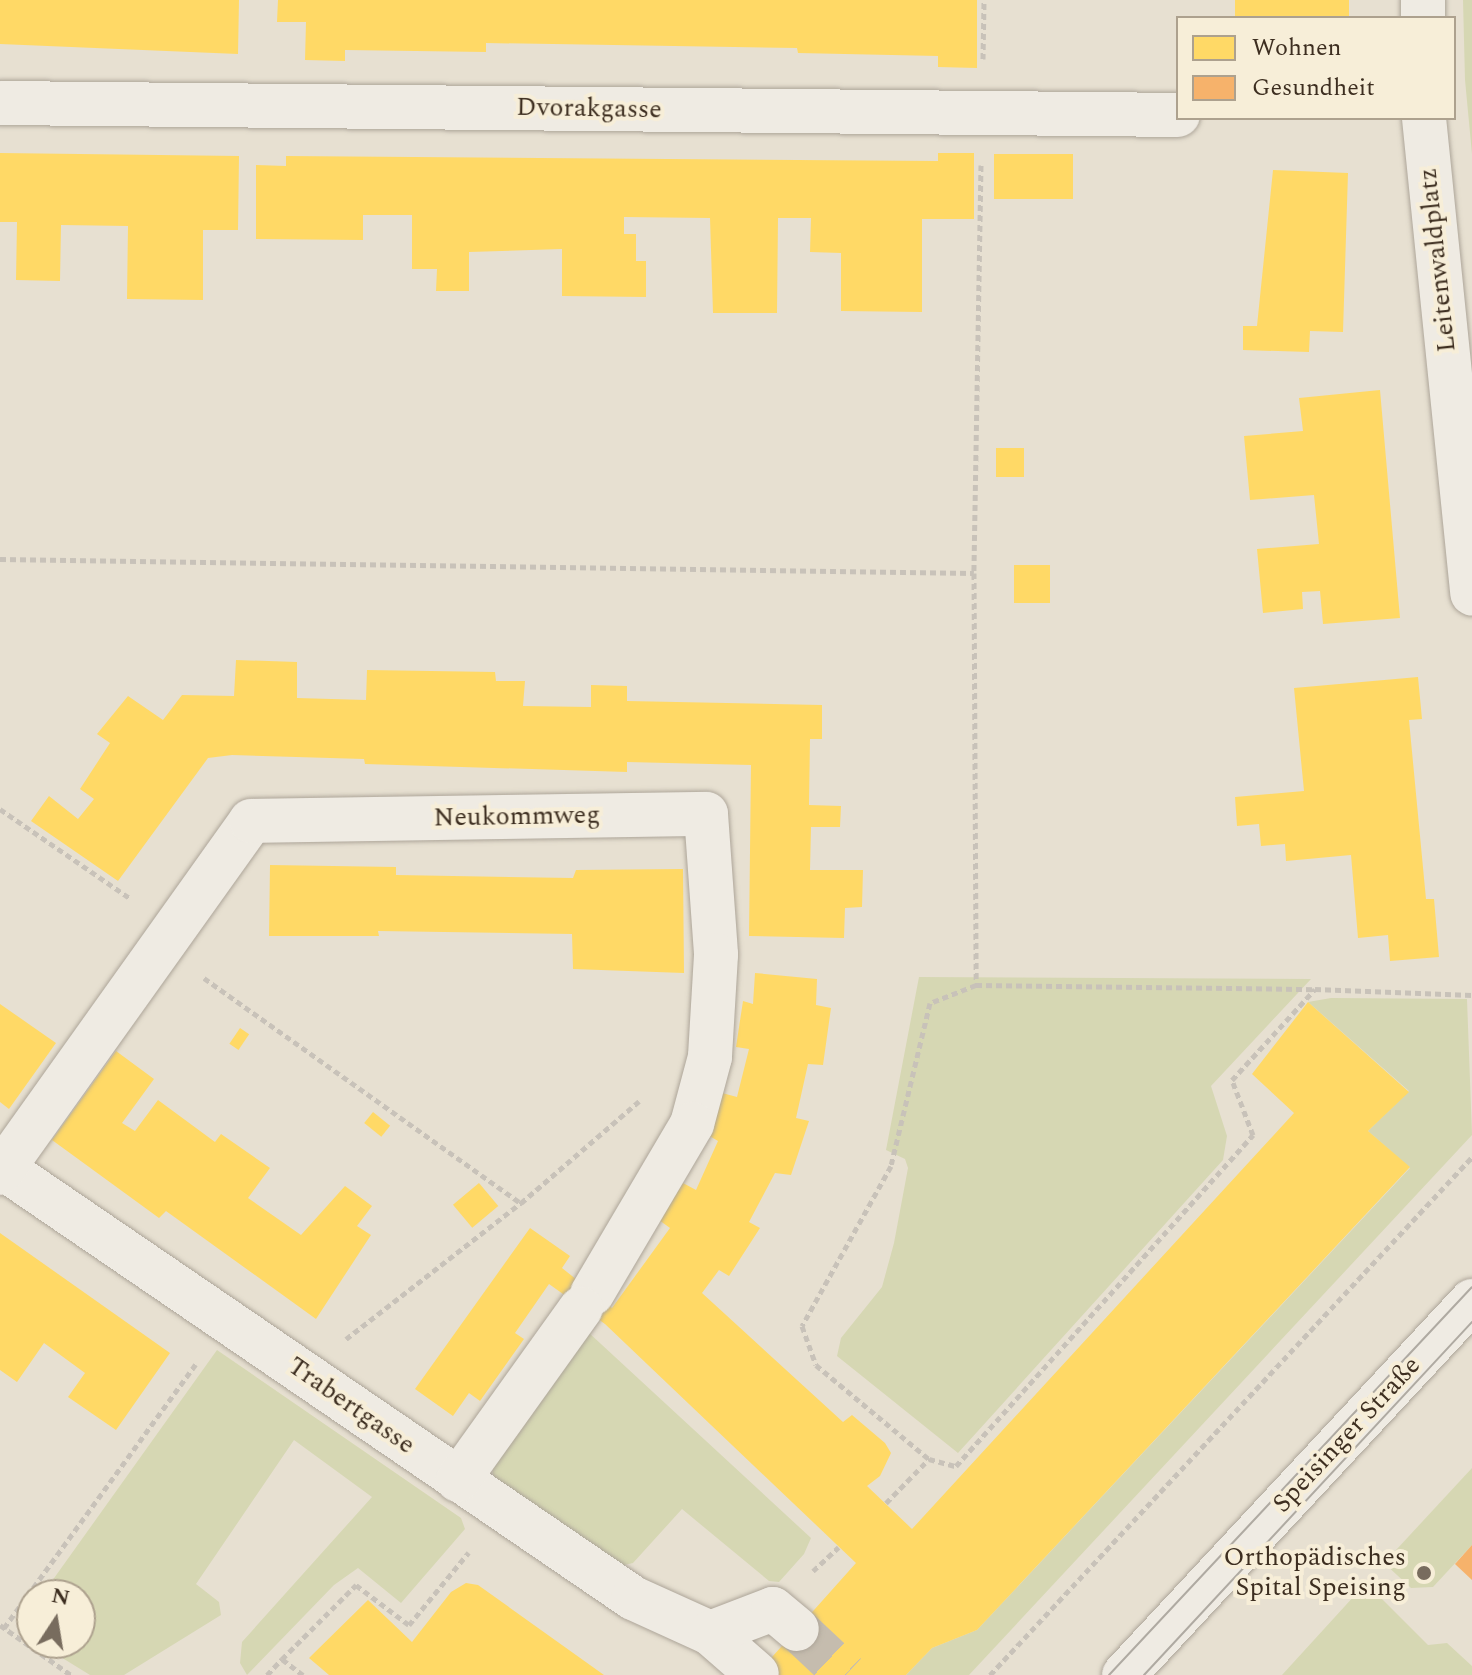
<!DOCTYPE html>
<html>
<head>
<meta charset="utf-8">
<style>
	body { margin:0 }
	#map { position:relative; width:1472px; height:1675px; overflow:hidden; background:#e7e0d1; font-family:Spectral,serif }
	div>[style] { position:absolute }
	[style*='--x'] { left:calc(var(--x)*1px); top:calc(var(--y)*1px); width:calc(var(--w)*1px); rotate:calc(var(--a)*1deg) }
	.green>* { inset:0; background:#d6d7b3 }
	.homes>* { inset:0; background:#ffd966; transform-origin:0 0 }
	.health>* { inset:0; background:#f6b26b }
	.street-tunnel>* { height:44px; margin-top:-22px; transform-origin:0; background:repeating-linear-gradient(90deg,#c5bcae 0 44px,transparent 0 66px) }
	.path>* { height:5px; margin-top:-2.5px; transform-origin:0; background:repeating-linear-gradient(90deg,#c8c2b9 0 6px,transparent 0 10px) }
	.roads { filter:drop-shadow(0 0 2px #ada599) drop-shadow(0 0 2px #ada599) }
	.street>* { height:44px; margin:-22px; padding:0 22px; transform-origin:22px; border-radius:22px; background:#efebe3 }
	.secondary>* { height:44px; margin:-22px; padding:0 22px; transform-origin:22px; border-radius:22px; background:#efebe3 }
	.tram>* { height:2px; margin:-1px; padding:0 1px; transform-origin:1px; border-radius:1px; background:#afaaa2 }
	.dots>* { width:22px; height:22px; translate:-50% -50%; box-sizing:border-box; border:4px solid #f7eed8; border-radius:50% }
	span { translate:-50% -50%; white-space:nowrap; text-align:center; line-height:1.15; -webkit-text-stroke:8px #f7eed8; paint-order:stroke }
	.street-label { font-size:26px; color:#3d2e20 }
	.poi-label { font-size:26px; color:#3d2e20 }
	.right { translate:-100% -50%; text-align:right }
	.legend { position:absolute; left:1176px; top:16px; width:280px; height:104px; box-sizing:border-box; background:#f7eed8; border:2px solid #ada18e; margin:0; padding:10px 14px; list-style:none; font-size:24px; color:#3d2e20 }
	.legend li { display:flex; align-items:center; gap:16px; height:40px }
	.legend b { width:40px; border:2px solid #ada18e }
	.north { position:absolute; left:16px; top:1579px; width:80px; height:80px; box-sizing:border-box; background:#f7eed8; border:2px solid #ada18e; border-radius:50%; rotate:12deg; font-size:22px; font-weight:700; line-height:32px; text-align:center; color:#3d2e20 }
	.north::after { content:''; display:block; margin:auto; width:28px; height:36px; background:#786c5e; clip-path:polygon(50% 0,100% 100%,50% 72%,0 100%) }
</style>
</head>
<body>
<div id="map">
	<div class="green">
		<div style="clip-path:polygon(1463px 0,1472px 0,1472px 154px,1465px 80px)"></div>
		<div style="clip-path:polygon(919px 977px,1311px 979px,1211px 1086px,1227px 1136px,1223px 1160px,958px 1453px,837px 1356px,841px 1338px,882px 1287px,894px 1243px,908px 1168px,905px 1159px,886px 1150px)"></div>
		<div style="clip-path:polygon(1331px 998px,1467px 999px,1472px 1135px,969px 1675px,906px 1675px,932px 1648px,977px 1630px,1410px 1168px,1368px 1131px,1409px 1091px,1308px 1002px)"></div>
		<div style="clip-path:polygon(588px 1332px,811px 1538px,804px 1554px,779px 1582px,769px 1581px,682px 1509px,633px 1563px,620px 1566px,494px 1482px,492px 1464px)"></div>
		<div style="clip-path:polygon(217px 1350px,461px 1518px,465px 1529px,401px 1603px,358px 1568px,334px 1585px,247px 1675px,240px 1663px,242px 1642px,372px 1497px,294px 1440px,196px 1584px,219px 1602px,221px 1615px,124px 1675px,90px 1675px,38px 1643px,80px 1643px,80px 1595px,42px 1595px)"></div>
		<div style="clip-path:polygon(1472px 1468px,1472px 1545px,1433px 1587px,1411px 1588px,1384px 1563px)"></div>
		<div style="clip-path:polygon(1366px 1583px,1428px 1645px,1447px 1643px,1472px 1666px,1472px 1675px,1282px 1675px)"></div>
	</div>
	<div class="homes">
		<div style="clip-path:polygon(0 0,239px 0,238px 54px,0 44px)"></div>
		<div style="clip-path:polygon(278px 0,977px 0,977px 68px,938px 67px,938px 56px,798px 53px,797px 48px,486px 43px,486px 52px,345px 50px,345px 61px,305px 60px,306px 22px,277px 22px)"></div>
		<div style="left:1235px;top:0;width:114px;height:18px"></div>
		<div style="clip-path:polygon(0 153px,239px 156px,238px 230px,203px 230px,203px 300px,127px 299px,128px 226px,61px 225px,60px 281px,16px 280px,17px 222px,0 222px)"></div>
		<div style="clip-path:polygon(938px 153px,974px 153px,974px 219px,922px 219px,922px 312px,841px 311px,841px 253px,810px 252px,811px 218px,778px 218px,777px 313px,713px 313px,710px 218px,624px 217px,624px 234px,636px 234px,636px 261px,646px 261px,646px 297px,562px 296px,562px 249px,469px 252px,469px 291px,436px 291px,437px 269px,412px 269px,412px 215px,363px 215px,363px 240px,256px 239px,256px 165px,286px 166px,286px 156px,938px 161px)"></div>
		<div style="left:1073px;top:154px;width:45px;height:79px;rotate:90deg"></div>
		<div style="clip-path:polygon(1273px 170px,1348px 173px,1343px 332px,1310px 331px,1309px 352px,1243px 350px,1243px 326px,1257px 326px)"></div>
		<div style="clip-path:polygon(1380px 390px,1400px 618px,1323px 624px,1320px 591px,1302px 592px,1303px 609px,1263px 613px,1257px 549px,1319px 544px,1314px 495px,1250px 500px,1244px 436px,1303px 431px,1299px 398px)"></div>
		<div style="left:1024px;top:448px;width:29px;height:28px;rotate:90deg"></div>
		<div style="left:1050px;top:565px;width:38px;height:36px;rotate:90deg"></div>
		<div style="clip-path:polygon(236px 660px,297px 662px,297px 698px,366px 700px,367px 670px,495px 672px,496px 681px,525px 681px,523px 706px,591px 707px,591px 685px,627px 686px,627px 701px,822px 705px,822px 739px,810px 739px,809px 805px,841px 806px,840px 827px,811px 827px,810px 870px,863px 870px,862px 907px,845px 908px,844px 938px,749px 936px,751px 765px,627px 762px,627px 772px,365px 764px,364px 759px,232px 755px,208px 758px,118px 881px,31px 821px,49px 796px,78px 819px,94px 799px,80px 789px,110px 743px,97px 734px,128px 696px,163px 720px,182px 695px,234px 696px)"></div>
		<div style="clip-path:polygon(1418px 677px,1422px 719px,1409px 720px,1426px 899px,1434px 899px,1439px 957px,1390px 961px,1388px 935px,1358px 938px,1351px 855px,1286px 861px,1285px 844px,1261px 846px,1259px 824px,1237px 826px,1235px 797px,1304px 791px,1294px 688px)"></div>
		<div style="clip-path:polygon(270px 865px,396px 867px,396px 875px,573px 878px,576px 870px,683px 869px,684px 973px,573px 969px,572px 934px,378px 931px,379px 936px,269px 936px)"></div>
		<div style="clip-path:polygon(755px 973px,817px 979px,816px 1005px,831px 1008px,823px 1065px,808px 1064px,796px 1118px,809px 1121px,791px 1175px,775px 1173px,749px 1222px,760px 1228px,729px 1276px,719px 1270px,702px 1293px,843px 1422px,852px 1415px,885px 1443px,891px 1453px,880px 1476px,867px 1486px,912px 1529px,1294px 1113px,1252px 1074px,1308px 1002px,1409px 1092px,1368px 1131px,1410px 1167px,977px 1630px,932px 1648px,906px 1675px,756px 1675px,856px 1563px,605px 1324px,549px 1284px,515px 1333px,524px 1339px,480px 1401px,469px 1393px,453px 1416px,415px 1389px,530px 1228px,570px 1256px,562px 1268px,612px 1308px,670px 1228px,659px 1220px,683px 1183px,696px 1190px,718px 1141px,706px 1134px,722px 1093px,737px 1097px,749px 1049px,736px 1047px,743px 1001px,753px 1004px)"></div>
		<div style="clip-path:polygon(0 1004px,56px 1043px,9px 1109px,0 1102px)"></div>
		<div style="left:240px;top:1028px;width:11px;height:19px;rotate:34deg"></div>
		<div style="clip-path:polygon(116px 1051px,154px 1079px,122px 1123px,135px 1131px,158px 1100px,215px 1142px,221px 1134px,270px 1168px,248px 1198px,301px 1235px,345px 1186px,372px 1206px,357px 1226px,371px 1235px,316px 1319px,166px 1211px,159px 1218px,52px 1140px)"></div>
		<div style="left:373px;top:1112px;width:22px;height:14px;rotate:39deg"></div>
		<div style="left:479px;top:1183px;width:30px;height:34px;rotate:50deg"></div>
		<div style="clip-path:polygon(0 1233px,170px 1353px,116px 1430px,68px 1397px,85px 1373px,44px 1343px,17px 1382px,0 1370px)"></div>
		<div style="clip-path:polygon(466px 1583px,478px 1585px,604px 1675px,329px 1675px,309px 1658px,368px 1600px,412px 1642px,451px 1592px)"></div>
	</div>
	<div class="health">
		<div style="clip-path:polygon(1472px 1545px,1472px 1580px,1455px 1564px)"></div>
	</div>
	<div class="street-tunnel">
		<div style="--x:797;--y:1629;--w:67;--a:43.2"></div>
	</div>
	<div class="path">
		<div style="--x:983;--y:59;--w:59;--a:-89"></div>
		<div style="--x:981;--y:165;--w:408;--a:91"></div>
		<div style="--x:974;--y:573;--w:412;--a:89.7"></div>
		<div style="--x:976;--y:985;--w:49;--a:158.6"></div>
		<div style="--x:930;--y:1003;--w:168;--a:103.5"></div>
		<div style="--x:891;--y:1166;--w:183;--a:119.1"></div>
		<div style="--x:802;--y:1326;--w:41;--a:70.3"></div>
		<div style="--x:816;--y:1365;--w:147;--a:39.8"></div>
		<div style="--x:929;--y:1459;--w:28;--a:15"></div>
		<div style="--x:956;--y:1466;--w:445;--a:-48.1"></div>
		<div style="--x:1253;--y:1135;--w:59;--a:-110.9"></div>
		<div style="--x:1232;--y:1080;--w:123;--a:-47.6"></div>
		<div style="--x:1315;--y:989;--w:157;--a:2.2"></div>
		<div style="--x:0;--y:559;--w:974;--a:0.82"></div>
		<div style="--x:0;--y:809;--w:159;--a:34.5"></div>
		<div style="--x:204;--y:978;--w:389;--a:35.4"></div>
		<div style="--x:976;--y:985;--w:338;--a:0.7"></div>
		<div style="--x:346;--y:1339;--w:222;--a:-37.9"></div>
		<div style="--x:521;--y:1203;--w:156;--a:-40.8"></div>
		<div style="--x:886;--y:1503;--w:62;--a:-45.7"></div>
		<div style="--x:813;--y:1571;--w:35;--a:-43"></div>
		<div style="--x:0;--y:1625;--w:87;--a:35.2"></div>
		<div style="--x:4;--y:1628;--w:326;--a:-54"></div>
		<div style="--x:267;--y:1675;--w:22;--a:-47"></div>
		<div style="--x:303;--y:1675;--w:26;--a:-143"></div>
		<div style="--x:282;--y:1659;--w:105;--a:-45"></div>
		<div style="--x:356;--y:1585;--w:66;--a:37"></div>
		<div style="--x:409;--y:1625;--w:94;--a:-50.6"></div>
		<div style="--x:990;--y:1675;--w:708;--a:-47.06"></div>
	</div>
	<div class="roads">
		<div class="street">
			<div style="--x:1423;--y:0;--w:18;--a:90"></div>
			<div style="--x:0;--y:103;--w:1178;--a:0.58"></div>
			<div style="--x:1424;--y:118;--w:478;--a:84.2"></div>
			<div style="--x:0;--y:1166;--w:766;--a:34.31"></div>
			<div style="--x:633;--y:1598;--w:85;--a:24.4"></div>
			<div style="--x:710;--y:1633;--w:62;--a:41.1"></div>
			<div style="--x:0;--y:1173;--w:432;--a:-54.5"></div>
			<div style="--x:251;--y:821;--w:455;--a:-0.9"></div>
			<div style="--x:706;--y:814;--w:141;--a:85.9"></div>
			<div style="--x:716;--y:955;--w:102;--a:93.4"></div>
			<div style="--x:710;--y:1057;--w:69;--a:105"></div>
			<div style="--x:692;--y:1124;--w:197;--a:120.5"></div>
			<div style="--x:458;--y:1480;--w:211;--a:-54.4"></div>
			<div style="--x:710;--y:1633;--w:67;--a:-20.9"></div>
			<div style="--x:773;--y:1609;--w:31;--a:40"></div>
		</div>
		<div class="secondary">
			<div style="--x:1124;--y:1675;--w:511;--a:-47.06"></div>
		</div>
	</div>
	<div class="tram">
		<div style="--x:1109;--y:1675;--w:531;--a:-46.91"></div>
		<div style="--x:1144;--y:1675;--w:482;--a:-47.1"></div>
	</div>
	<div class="dots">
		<div style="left:1424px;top:1573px;background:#786c5e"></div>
	</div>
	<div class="street-label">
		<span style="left:589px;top:109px;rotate:1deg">Dvorakgasse</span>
		<span style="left:1438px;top:260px;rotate:-96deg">Leitenwaldplatz</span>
		<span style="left:517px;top:817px;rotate:-1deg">Neukommweg</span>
		<span style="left:351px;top:1406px;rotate:35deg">Trabertgasse</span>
		<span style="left:1347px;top:1435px;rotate:-47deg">Speisinger Straße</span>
	</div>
	<div class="poi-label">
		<span class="right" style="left:1406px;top:1573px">Orthopädisches<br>Spital Speising</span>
	</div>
	<ul class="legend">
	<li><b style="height:22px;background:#ffd966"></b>Wohnen</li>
	<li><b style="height:22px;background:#f6b26b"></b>Gesundheit</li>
	</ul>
	<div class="north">N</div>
</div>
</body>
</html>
